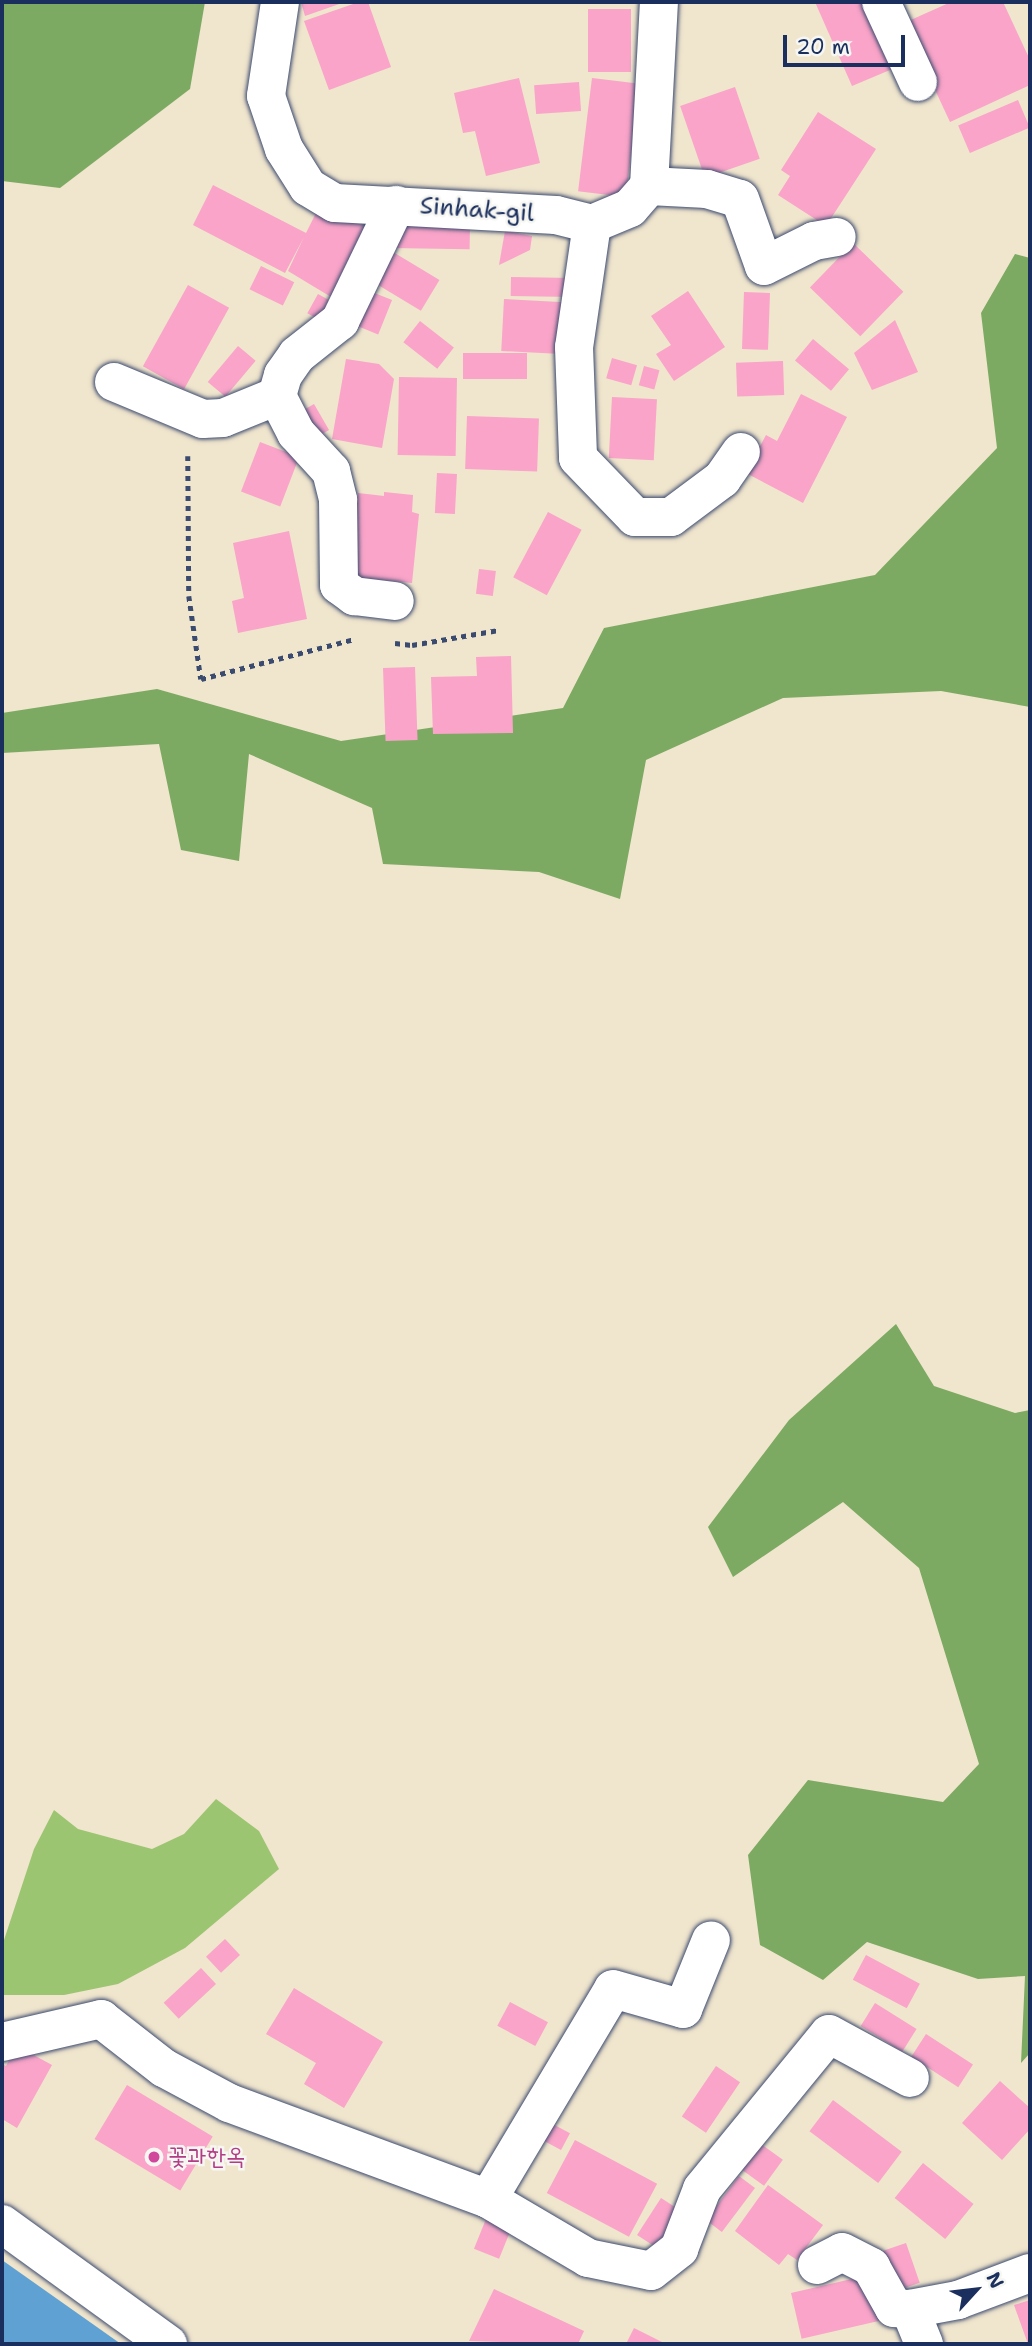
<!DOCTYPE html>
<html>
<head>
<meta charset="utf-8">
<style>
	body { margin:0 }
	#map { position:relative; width:1032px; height:2346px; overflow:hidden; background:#f0e5cd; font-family:"Shantell Sans","Poor Story",sans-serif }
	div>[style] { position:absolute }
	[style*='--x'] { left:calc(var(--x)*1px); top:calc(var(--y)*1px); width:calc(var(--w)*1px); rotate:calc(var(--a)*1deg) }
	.green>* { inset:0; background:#9cc571 }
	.forest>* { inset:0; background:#7daa63 }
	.water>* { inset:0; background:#60a1d4 }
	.building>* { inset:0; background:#f9a4c8; transform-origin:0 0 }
	.path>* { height:4.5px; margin-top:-2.25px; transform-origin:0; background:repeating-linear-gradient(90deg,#3b4a6f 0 5px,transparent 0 10px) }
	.roads { filter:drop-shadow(0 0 2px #3b4a6f) drop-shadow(0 0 2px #3b4a6f) }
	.minor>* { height:38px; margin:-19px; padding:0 19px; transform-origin:19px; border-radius:19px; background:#fff }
	.dots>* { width:19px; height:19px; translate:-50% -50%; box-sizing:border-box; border:4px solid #f6f6f2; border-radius:50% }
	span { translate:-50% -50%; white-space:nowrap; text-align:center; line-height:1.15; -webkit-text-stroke:5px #f6f6f2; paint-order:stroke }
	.street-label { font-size:24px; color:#1b2f5e }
	.hotel-label { font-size:24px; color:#b23c85 }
	.left { translate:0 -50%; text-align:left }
	.frame { position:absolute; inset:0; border:4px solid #1b2f5e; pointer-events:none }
	.north { position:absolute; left:941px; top:2255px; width:70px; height:70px; -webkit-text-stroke:5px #f6f6f2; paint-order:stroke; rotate:63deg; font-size:19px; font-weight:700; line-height:28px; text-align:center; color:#1b2f5e }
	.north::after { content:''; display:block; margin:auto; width:24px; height:32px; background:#1b2f5e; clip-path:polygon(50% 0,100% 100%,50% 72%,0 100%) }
	.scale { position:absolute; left:783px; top:35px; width:122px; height:32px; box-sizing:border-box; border:4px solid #1b2f5e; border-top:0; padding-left:9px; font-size:21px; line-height:24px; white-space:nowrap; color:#1b2f5e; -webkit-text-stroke:5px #f6f6f2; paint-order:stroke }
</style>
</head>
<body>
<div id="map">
	<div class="green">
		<div style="clip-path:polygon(216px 1799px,259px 1831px,279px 1869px,185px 1948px,118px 1984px,64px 1995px,2px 1995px,4px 1940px,34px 1849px,54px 1810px,78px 1829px,152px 1849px,184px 1834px)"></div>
	</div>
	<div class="forest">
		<div style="clip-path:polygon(2px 2px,205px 2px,190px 89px,60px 188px,2px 181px)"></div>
		<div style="clip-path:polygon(1015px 254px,1030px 258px,1030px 707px,941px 691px,783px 698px,646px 760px,620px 899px,539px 872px,383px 864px,372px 808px,249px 754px,239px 861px,181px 850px,159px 744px,2px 753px,2px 713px,157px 689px,341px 741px,563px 708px,604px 628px,875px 575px,997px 448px,981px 313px)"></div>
		<div style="clip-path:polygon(896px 1324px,934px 1386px,1015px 1413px,1030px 1410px,1030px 2053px,1021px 2063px,1025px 1976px,978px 1979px,867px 1942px,823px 1980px,760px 1945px,748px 1855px,808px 1780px,943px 1802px,979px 1764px,919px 1568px,843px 1502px,733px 1577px,708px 1527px,789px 1420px)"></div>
	</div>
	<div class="water">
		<div style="clip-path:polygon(2px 2260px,121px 2344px,2px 2344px)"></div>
	</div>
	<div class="building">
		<div style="clip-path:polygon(301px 2px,345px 2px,305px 16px)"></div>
		<div style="clip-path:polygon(359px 2px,368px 2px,391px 67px,329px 90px,304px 21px)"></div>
		<div style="clip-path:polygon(815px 2px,868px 2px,897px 67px,852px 86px)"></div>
		<div style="clip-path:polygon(951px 2px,1003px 2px,1030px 60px,1030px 85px,950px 122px,904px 23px)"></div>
		<div style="left:588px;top:9px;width:43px;height:63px"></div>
		<div style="clip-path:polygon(519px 78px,540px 163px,486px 176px,475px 131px,463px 133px,454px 93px)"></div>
		<div style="left:592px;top:78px;width:48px;height:114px;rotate:7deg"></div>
		<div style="left:579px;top:82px;width:29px;height:45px;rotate:86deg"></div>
		<div style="left:735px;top:87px;width:76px;height:58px;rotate:71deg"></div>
		<div style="left:1018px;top:100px;width:30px;height:65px;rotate:67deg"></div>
		<div style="clip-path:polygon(818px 112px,876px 149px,826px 226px,778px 195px,790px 176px,781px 170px)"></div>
		<div style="clip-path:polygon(213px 185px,306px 233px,316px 213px,379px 229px,341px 303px,288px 271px,304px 237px,285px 273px,193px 225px)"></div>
		<div style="left:392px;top:224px;width:78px;height:24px;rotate:1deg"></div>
		<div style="clip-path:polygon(505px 231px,532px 236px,530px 250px,499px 265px)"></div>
		<div style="left:853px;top:243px;width:70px;height:62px;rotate:44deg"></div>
		<div style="left:388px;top:249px;width:60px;height:36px;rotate:31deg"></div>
		<div style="left:261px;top:266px;width:37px;height:26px;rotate:26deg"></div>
		<div style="left:511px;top:277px;width:62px;height:19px;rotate:1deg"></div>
		<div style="left:188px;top:285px;width:47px;height:93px;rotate:29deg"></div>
		<div style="left:367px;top:290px;width:27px;height:37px;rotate:22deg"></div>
		<div style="clip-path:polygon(688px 291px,725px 347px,674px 381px,656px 354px,671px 345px,651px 316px)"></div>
		<div style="left:744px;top:292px;width:26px;height:57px;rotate:2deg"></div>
		<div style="left:318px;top:294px;width:25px;height:22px;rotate:29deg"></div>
		<div style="left:504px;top:299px;width:65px;height:52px;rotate:3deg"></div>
		<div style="clip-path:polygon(895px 320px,918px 372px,872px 390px,854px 353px)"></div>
		<div style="left:420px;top:321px;width:43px;height:27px;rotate:38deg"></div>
		<div style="left:813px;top:339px;width:47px;height:28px;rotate:40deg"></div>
		<div style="left:238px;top:346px;width:23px;height:47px;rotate:40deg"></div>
		<div style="left:527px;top:353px;width:26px;height:64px;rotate:90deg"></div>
		<div style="left:612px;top:358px;width:26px;height:21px;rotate:16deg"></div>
		<div style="clip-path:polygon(346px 359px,379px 364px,394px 379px,382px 448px,332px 439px)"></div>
		<div style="left:783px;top:361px;width:34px;height:47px;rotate:88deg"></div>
		<div style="left:644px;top:366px;width:16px;height:20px;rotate:15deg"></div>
		<div style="left:399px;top:377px;width:58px;height:78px;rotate:1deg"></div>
		<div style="clip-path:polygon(801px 394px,847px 417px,803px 503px,746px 473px,766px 435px,777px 441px)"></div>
		<div style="left:612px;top:397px;width:45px;height:61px;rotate:3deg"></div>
		<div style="left:314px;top:404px;width:30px;height:19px;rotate:60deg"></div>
		<div style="left:467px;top:416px;width:72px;height:53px;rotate:2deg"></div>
		<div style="left:260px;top:442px;width:42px;height:53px;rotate:21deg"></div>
		<div style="left:437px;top:473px;width:20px;height:40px;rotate:3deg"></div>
		<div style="clip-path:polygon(384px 492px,413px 495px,412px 512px,419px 514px,412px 583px,349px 577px,358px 493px,384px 496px)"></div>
		<div style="left:548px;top:512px;width:38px;height:74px;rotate:28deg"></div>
		<div style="clip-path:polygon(289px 531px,307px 619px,238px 633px,232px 601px,244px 598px,233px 543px)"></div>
		<div style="left:479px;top:569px;width:17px;height:25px;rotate:7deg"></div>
		<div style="clip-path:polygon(511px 656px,513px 733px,433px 734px,431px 677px,477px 676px,476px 657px)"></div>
		<div style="left:415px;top:667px;width:73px;height:32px;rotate:88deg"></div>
		<div style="left:225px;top:1939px;width:22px;height:26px;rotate:47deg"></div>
		<div style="left:866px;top:1955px;width:61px;height:28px;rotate:28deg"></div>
		<div style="left:201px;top:1968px;width:22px;height:51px;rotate:47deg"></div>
		<div style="clip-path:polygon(294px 1988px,383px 2042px,344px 2108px,304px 2084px,316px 2063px,266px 2034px)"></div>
		<div style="left:510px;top:2002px;width:43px;height:27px;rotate:28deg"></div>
		<div style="left:875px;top:2003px;width:49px;height:27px;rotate:32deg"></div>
		<div style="left:926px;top:2034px;width:56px;height:27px;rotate:33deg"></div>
		<div style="clip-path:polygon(17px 2046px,52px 2065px,17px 2128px,2px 2119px,2px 2064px,6px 2066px)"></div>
		<div style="left:716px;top:2066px;width:29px;height:61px;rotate:34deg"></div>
		<div style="clip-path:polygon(1000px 2081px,1030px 2108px,1030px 2129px,1002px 2160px,962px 2123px)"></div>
		<div style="left:127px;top:2085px;width:100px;height:63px;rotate:31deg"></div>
		<div style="left:833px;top:2100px;width:86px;height:39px;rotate:37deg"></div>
		<div style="left:547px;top:2121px;width:26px;height:19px;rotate:28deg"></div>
		<div style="left:575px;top:2140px;width:93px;height:60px;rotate:28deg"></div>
		<div style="left:761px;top:2144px;width:27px;height:32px;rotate:36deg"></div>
		<div style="left:923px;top:2163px;width:65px;height:45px;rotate:39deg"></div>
		<div style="left:739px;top:2176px;width:20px;height:55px;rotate:37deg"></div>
		<div style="clip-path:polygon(768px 2185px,823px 2225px,797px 2260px,788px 2254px,779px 2265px,735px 2231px)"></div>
		<div style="left:661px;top:2198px;width:24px;height:44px;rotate:33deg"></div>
		<div style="left:486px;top:2219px;width:27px;height:32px;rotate:22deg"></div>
		<div style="left:906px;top:2243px;width:42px;height:28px;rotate:71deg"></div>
		<div style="left:869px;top:2275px;width:47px;height:80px;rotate:77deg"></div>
		<div style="clip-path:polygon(494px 2289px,584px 2331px,578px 2344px,469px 2341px)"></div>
		<div style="clip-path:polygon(1030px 2300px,1030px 2344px,1028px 2344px,1014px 2305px)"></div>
		<div style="clip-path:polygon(634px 2328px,666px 2344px,626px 2344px)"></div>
	</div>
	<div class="path">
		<div style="--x:188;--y:456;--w:140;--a:89.6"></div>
		<div style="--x:189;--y:596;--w:84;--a:81.8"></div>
		<div style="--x:201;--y:679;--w:159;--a:-14.6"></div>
		<div style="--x:395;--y:643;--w:17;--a:7"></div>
		<div style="--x:412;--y:645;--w:88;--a:-9.8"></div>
	</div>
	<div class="roads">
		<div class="minor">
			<div style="--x:280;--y:2;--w:95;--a:98.5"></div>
			<div style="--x:266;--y:96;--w:56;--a:71.2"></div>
			<div style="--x:284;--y:149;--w:45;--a:57.7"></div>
			<div style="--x:308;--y:187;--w:31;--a:31"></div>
			<div style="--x:335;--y:203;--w:221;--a:3.1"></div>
			<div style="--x:556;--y:215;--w:37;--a:14"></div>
			<div style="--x:592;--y:224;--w:41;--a:-22.8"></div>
			<div style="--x:630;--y:208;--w:29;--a:-49"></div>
			<div style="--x:649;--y:186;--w:184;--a:-86.9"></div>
			<div style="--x:881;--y:2;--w:88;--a:65.2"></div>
			<div style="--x:649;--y:186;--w:58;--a:3"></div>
			<div style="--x:707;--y:189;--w:34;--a:17"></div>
			<div style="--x:740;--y:199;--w:71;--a:70.3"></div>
			<div style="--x:764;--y:266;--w:56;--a:-26.6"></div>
			<div style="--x:814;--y:241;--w:23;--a:-10"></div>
			<div style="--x:592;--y:224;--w:124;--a:98.3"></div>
			<div style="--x:574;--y:347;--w:111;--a:87.9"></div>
			<div style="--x:578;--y:458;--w:82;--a:46"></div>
			<div style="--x:635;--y:517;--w:36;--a:0"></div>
			<div style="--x:671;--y:517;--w:64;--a:-36.7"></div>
			<div style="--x:722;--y:479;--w:33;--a:-55"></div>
			<div style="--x:114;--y:382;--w:96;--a:22.6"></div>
			<div style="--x:203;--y:419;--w:20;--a:-3"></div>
			<div style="--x:223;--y:418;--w:58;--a:-22.2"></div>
			<div style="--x:277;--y:396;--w:22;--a:-74"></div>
			<div style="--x:283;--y:375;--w:24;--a:-55"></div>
			<div style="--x:297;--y:355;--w:55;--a:-38.3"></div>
			<div style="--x:340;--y:321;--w:129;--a:-64.2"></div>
			<div style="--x:277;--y:396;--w:42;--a:62.8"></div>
			<div style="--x:296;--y:433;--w:52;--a:47.4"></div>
			<div style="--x:331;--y:471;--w:30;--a:76"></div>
			<div style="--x:338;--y:500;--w:85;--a:89.3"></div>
			<div style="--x:339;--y:585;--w:19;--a:36"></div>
			<div style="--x:354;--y:596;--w:41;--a:7"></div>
			<div style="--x:2;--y:2042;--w:102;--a:-13.1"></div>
			<div style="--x:101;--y:2019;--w:80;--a:37.9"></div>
			<div style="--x:164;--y:2068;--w:74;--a:28.3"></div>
			<div style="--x:229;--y:2103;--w:276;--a:20.3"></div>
			<div style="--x:488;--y:2199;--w:116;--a:30.5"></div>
			<div style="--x:588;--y:2258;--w:64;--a:11.7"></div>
			<div style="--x:651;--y:2271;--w:36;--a:-38"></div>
			<div style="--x:679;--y:2249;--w:64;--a:-69"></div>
			<div style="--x:702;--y:2189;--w:200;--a:-50.7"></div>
			<div style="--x:829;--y:2034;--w:92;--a:28.5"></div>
			<div style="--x:488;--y:2199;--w:244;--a:-59.2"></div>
			<div style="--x:613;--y:1989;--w:73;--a:15.9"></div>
			<div style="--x:683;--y:2009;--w:74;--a:-67.9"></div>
			<div style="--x:2;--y:2224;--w:205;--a:35.9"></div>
			<div style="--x:817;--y:2265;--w:28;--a:-27"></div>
			<div style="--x:842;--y:2252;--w:33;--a:27"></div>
			<div style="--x:871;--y:2267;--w:47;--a:60.7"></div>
			<div style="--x:894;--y:2308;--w:16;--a:4"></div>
			<div style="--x:924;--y:2344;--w:38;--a:-112"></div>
			<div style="--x:910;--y:2309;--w:49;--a:-10.6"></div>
			<div style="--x:958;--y:2300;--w:77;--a:-20.6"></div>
		</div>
	</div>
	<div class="dots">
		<div style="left:154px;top:2157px;background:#d1479c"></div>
	</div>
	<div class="street-label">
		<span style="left:477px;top:210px;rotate:4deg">Sinhak-gil</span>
	</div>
	<div class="hotel-label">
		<span class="left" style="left:168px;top:2157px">꽃과한옥</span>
	</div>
	<div class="frame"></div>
	<div class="north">N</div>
	<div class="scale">20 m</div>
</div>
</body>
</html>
